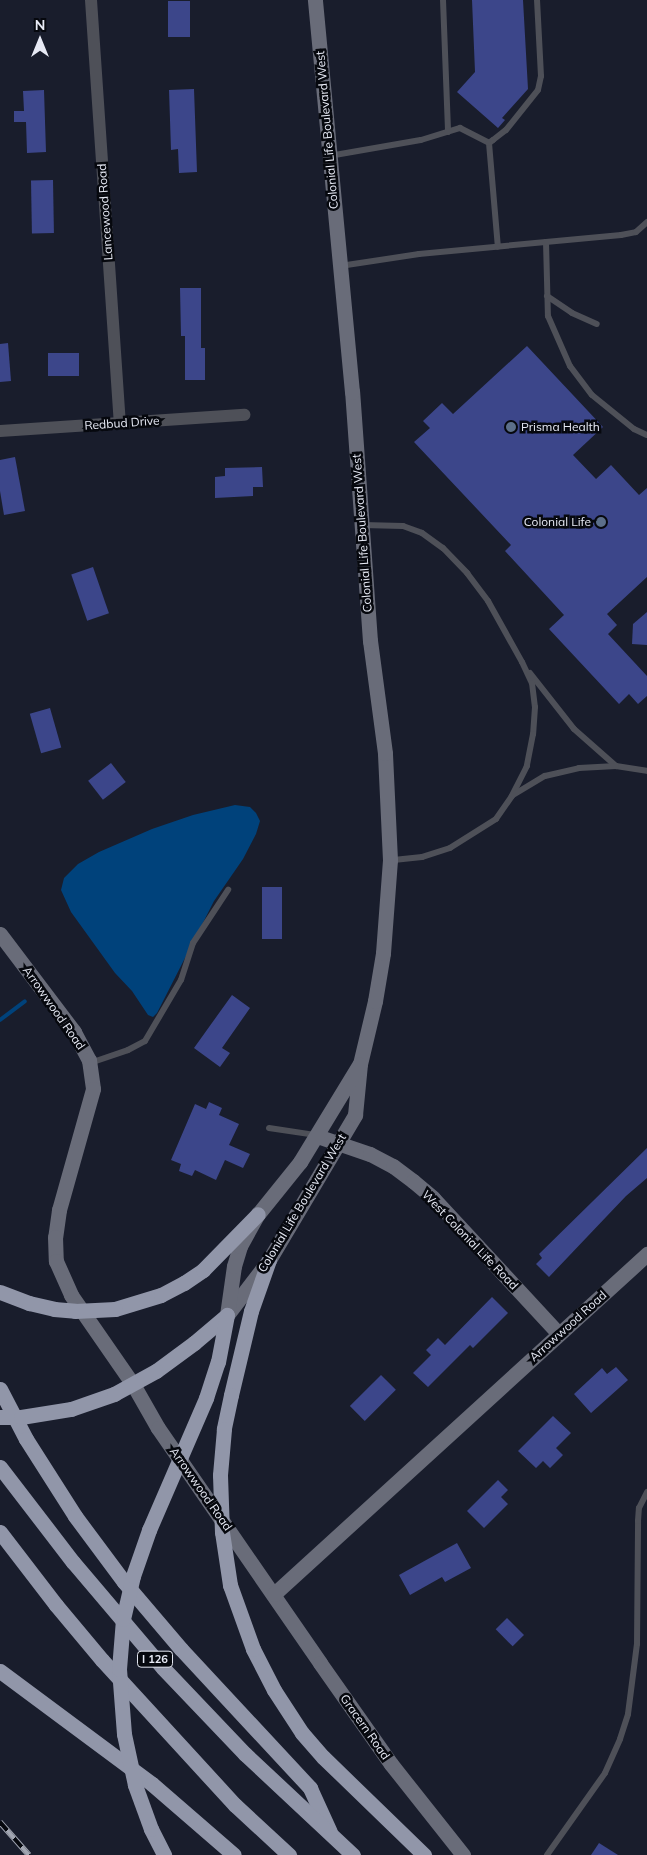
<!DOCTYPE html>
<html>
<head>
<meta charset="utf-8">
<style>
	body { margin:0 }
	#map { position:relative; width:647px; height:1855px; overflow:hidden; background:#191d2c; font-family:Mulish,sans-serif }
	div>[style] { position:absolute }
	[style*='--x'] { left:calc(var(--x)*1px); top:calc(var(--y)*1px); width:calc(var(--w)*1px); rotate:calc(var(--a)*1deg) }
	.water>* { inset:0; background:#00427b }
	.stream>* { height:4px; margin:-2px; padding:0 2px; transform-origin:2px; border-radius:2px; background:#00427b }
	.building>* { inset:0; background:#3c468a; transform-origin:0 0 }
	.lane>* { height:6px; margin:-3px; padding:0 3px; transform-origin:3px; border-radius:3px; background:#4e5058 }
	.street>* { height:12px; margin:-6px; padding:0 6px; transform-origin:6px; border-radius:6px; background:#4e5058 }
	.secondary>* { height:15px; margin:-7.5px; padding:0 7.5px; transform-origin:7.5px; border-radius:7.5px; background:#696c79 }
	.highway>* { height:15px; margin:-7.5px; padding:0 7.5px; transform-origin:7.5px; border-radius:7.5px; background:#9196a9 }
	.rail>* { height:5.5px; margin-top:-2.75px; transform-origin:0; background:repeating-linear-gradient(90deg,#06080e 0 11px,#a2a6b2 0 22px); box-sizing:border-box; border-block:1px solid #a2a6b2 }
	.highway-bridge>* { height:15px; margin:-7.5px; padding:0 7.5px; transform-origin:7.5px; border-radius:7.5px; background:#9196a9 }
	.dots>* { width:14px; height:14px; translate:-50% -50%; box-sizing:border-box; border:2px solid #06080e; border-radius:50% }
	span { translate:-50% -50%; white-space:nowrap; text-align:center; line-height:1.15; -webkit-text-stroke:5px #06080e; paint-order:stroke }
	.shield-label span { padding:1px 4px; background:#06080e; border:1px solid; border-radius:4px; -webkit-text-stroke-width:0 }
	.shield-label { font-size:11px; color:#e7eaf5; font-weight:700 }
	.street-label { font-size:12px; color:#e7eaf5 }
	.poi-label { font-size:12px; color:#e7eaf5 }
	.left { translate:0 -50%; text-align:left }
	.right { translate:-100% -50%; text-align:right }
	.north { position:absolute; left:15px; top:15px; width:50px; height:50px; -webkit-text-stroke:4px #06080e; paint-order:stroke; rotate:0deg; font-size:14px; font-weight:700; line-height:20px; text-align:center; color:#e7eaf5 }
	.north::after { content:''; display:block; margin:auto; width:18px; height:22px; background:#e7eaf5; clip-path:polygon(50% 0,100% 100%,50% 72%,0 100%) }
</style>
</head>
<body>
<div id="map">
	<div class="water">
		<div style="clip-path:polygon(235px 805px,250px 807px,256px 813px,260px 821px,256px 834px,243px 859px,214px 901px,157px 1013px,153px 1017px,148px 1015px,132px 991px,115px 973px,71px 912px,61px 890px,64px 878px,78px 864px,99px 852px,152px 829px,193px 815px)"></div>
	</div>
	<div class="stream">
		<div style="--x:0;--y:1020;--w:31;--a:-37"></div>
	</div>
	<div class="building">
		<div style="clip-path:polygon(472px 0,523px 0,528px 89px,502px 118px,505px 120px,498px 128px,457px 92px,475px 72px)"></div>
		<div style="left:168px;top:1px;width:22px;height:36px"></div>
		<div style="clip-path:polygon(194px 89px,197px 172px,179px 173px,178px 149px,171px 150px,169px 90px)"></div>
		<div style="clip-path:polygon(44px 90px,46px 152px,27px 153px,26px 122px,14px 122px,14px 111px,24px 111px,23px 91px)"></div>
		<div style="left:53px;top:180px;width:53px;height:22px;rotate:89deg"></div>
		<div style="clip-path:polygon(180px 288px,201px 288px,201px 348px,205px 348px,205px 380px,185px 380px,185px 336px,181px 336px)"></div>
		<div style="clip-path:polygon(8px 343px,11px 381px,0 382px,0 344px)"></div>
		<div style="clip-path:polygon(527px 346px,603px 427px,573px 455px,596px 479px,611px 465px,639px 495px,647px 488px,647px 577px,607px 614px,617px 625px,608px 634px,647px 676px,647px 696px,638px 704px,629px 694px,619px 704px,549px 629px,564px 615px,505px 551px,511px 545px,414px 442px,430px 428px,423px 421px,442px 403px,453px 414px)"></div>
		<div style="left:48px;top:353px;width:31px;height:23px"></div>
		<div style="clip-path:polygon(15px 457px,25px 511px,4px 515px,0 491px,0 460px)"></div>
		<div style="clip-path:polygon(262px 467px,263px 487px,253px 487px,253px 496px,215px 498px,215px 477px,225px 476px,225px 468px)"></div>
		<div style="left:93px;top:567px;width:49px;height:23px;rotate:71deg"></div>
		<div style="clip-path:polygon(647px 612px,647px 645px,632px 644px,633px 624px)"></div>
		<div style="left:50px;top:708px;width:41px;height:21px;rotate:74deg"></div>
		<div style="left:111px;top:763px;width:24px;height:29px;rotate:52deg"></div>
		<div style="left:262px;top:887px;width:20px;height:52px"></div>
		<div style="clip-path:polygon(232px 995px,250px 1008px,222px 1048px,230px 1053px,220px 1067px,194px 1048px)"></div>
		<div style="clip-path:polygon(209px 1102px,222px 1108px,219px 1115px,239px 1124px,229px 1145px,250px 1154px,243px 1168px,225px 1160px,216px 1180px,195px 1170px,192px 1176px,179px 1171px,181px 1164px,171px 1160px,195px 1104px,206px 1109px)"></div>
		<div style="clip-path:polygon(647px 1148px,647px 1178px,626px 1196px,549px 1277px,536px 1264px,542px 1258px,539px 1254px)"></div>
		<div style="clip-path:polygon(492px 1297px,508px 1313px,473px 1348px,470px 1345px,428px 1387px,413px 1373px,431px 1355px,426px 1350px,438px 1338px,445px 1345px)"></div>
		<div style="clip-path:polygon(616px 1367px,628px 1380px,591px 1413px,574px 1394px,602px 1368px,607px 1374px)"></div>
		<div style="left:381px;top:1375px;width:21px;height:44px;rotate:45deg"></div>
		<div style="clip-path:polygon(553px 1416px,571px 1433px,556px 1448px,563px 1455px,550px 1468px,543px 1461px,536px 1468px,518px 1451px)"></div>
		<div style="clip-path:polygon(498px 1480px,508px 1490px,501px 1497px,508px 1504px,484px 1528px,467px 1511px)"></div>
		<div style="clip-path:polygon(457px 1543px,471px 1568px,445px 1582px,442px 1577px,410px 1595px,399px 1575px)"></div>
		<div style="left:507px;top:1618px;width:24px;height:16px;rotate:45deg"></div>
		<div style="clip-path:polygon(599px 1843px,618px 1855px,591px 1855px)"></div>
	</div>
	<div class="lane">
		<div style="--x:443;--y:0;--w:132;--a:87.8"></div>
		<div style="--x:489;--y:143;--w:104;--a:85.1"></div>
		<div style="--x:329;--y:156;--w:93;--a:-9.9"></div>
		<div style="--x:421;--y:140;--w:41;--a:-17.1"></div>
		<div style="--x:460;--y:128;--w:33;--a:27"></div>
		<div style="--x:489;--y:143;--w:5;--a:-37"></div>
		<div style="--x:493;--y:140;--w:16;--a:-38"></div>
		<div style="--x:506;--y:130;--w:51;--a:-51.3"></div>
		<div style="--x:538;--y:90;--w:14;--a:-78"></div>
		<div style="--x:541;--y:76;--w:76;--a:-93"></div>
		<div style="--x:546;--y:242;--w:74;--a:88.5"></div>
		<div style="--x:548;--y:316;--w:55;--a:66.3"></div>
		<div style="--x:570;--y:366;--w:36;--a:53"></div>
		<div style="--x:592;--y:395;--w:54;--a:39"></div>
		<div style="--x:634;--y:429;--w:14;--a:25"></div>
		<div style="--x:340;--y:266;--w:80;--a:-8.6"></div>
		<div style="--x:419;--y:254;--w:203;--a:-5.4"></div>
		<div style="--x:621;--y:235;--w:15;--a:-11"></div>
		<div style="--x:636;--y:232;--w:15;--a:-42"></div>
		<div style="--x:547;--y:296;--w:30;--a:34"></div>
		<div style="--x:572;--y:313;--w:27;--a:24"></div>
		<div style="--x:363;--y:525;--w:40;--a:1.4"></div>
		<div style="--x:403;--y:526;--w:20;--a:20"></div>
		<div style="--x:422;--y:533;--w:26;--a:36"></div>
		<div style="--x:443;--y:548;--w:35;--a:46"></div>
		<div style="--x:467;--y:573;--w:35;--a:53"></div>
		<div style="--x:488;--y:601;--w:70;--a:60.9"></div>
		<div style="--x:522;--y:662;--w:23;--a:65"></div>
		<div style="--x:532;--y:683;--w:24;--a:83"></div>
		<div style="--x:535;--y:707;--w:27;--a:94"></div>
		<div style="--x:533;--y:734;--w:33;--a:101"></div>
		<div style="--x:527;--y:766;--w:34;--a:117"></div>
		<div style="--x:512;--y:796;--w:28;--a:125"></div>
		<div style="--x:496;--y:819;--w:54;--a:147.8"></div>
		<div style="--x:450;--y:848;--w:29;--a:162"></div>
		<div style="--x:422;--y:857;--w:31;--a:174"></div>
		<div style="--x:530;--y:673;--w:71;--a:51.8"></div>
		<div style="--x:574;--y:729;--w:56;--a:41.4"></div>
		<div style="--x:616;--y:766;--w:31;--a:9"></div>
		<div style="--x:513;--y:795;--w:37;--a:-31"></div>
		<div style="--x:545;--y:776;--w:35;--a:-13"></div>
		<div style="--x:579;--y:768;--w:37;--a:-3"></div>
		<div style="--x:90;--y:1063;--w:40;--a:-18.9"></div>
		<div style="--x:128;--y:1050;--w:19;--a:-28"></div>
		<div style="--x:145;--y:1041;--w:71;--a:-59.5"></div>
		<div style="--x:181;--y:980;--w:39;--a:-72"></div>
		<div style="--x:193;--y:943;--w:64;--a:-56.6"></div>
		<div style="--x:269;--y:1128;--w:48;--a:8.5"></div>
		<div style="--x:547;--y:1855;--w:100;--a:-54.7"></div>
		<div style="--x:605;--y:1773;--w:37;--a:-66"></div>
		<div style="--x:620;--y:1739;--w:26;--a:-72"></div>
		<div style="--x:628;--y:1714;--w:71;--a:-82.7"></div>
		<div style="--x:637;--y:1644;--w:123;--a:-89.5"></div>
		<div style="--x:638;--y:1521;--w:13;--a:-86"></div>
		<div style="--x:639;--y:1508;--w:18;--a:-63"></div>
	</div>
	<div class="street">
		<div style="--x:91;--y:0;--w:425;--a:86.1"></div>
		<div style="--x:0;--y:431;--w:245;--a:-3.8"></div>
	</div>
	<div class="secondary">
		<div style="--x:0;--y:934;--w:123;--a:52.9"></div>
		<div style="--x:74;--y:1032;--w:32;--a:62"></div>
		<div style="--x:89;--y:1060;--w:29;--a:82"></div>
		<div style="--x:93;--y:1089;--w:126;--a:105.7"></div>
		<div style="--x:59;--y:1210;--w:27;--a:98"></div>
		<div style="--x:55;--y:1237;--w:24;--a:88"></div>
		<div style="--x:56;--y:1261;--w:37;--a:66"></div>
		<div style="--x:71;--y:1295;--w:111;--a:55.3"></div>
		<div style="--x:134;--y:1386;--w:48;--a:60.3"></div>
		<div style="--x:158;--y:1428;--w:285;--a:55.4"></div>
		<div style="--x:320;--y:1663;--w:123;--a:54.9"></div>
		<div style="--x:391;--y:1764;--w:116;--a:51.6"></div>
		<div style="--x:317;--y:1136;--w:56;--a:18.8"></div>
		<div style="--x:370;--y:1154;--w:26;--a:28"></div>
		<div style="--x:393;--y:1166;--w:25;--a:37"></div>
		<div style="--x:413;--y:1181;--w:26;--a:40"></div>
		<div style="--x:433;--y:1198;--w:185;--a:47.2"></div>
		<div style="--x:227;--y:1315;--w:69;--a:-52.6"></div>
		<div style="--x:269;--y:1260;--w:169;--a:-59.3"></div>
		<div style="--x:355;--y:1115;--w:51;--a:-84.4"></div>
		<div style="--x:360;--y:1064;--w:65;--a:-76.6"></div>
		<div style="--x:375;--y:1001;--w:49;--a:-80.5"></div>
		<div style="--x:383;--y:953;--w:93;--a:-85.7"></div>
		<div style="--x:390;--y:860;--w:107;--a:-92.7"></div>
		<div style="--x:385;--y:753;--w:113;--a:-97.6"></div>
		<div style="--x:370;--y:641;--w:250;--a:-94.1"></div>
		<div style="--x:352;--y:392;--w:394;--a:-95.4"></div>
		<div style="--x:227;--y:1315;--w:49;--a:-81.9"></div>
		<div style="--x:234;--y:1266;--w:21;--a:-73"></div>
		<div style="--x:240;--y:1246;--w:37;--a:-61"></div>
		<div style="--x:258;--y:1214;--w:67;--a:-51.1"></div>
		<div style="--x:300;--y:1162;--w:114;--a:-58.7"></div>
		<div style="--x:274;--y:1594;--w:505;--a:-42.35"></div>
	</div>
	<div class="highway">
		<div style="--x:115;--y:1309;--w:48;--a:-16.9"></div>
		<div style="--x:161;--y:1295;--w:26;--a:-28"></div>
		<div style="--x:184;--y:1283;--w:23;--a:-34"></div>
		<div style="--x:203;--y:1270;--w:78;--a:-45.5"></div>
		<div style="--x:156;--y:1371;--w:47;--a:-36.4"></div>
		<div style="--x:194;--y:1343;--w:43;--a:-40.3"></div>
		<div style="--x:0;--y:1389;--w:56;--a:62.5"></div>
		<div style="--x:26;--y:1439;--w:91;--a:57.5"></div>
		<div style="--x:75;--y:1516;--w:82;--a:53.4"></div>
		<div style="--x:124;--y:1582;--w:88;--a:49.6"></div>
		<div style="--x:181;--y:1649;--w:190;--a:47.1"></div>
		<div style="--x:310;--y:1788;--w:48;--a:65.6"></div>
		<div style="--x:231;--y:1395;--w:86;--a:-76.6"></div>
		<div style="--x:251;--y:1311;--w:54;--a:-70.6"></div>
		<div style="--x:206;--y:1398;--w:38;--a:-72"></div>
		<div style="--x:218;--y:1362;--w:48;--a:-79.2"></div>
		<div style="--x:0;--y:1467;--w:120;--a:52.5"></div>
		<div style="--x:73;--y:1562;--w:139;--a:49.7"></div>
		<div style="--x:163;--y:1668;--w:119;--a:46.4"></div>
		<div style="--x:245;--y:1754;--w:148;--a:43.1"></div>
		<div style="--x:0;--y:1532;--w:92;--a:52.5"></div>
		<div style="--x:56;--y:1605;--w:72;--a:50.1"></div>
		<div style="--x:102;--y:1660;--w:197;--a:47.5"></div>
		<div style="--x:235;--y:1805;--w:74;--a:42.8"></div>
		<div style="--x:253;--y:1649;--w:46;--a:62.9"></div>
		<div style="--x:274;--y:1690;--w:51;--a:56.9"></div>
		<div style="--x:302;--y:1733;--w:32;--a:49"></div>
		<div style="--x:323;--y:1757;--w:141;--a:44.1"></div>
		<div style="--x:0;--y:1671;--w:189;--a:36.6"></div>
		<div style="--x:152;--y:1784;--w:108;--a:40.9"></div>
		<div style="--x:151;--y:1829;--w:29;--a:63"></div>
	</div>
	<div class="rail">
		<div style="--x:0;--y:1822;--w:44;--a:48.7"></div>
	</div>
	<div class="highway-bridge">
		<div style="--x:0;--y:1292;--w:31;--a:21"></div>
		<div style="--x:29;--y:1303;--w:26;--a:13"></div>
		<div style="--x:54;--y:1309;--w:21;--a:5"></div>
		<div style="--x:75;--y:1311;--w:40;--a:-2.9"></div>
		<div style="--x:231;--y:1395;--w:35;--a:102"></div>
		<div style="--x:224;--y:1429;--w:46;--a:95"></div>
		<div style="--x:220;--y:1475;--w:57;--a:88"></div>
		<div style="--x:222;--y:1532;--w:54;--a:81.4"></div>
		<div style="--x:230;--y:1585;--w:68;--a:70.2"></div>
		<div style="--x:0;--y:1417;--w:21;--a:0"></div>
		<div style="--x:21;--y:1417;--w:51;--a:-9.1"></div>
		<div style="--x:71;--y:1409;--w:46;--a:-19.2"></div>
		<div style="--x:114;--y:1394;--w:48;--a:-28.7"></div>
		<div style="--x:151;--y:1829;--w:47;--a:-110"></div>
		<div style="--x:135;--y:1785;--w:52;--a:-102.2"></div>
		<div style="--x:124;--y:1734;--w:65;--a:-94.4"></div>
		<div style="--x:119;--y:1669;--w:50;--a:-85.4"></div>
		<div style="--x:123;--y:1619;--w:44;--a:-76.9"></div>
		<div style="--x:133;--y:1576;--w:49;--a:-70.8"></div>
		<div style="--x:149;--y:1530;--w:144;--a:-66.6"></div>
	</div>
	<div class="dots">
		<div style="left:511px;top:427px;background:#5c6f8a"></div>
		<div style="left:601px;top:522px;background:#5c6f8a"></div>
	</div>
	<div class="shield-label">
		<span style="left:155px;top:1659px">I 126</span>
	</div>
	<div class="street-label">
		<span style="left:327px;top:130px;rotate:-95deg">Colonial Life Boulevard West</span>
		<span style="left:105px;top:212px;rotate:-94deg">Lancewood Road</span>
		<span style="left:122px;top:423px;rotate:-4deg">Redbud Drive</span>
		<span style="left:362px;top:533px;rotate:-94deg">Colonial Life Boulevard West</span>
		<span style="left:54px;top:1008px;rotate:55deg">Arrowwood Road</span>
		<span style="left:302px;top:1203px;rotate:-59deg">Colonial Life Boulevard West</span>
		<span style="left:470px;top:1240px;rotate:46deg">West Colonial Life Road</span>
		<span style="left:568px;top:1326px;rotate:-42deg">Arrowwood Road</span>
		<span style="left:201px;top:1489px;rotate:55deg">Arrowwood Road</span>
		<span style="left:365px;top:1727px;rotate:55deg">Gracern Road</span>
	</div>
	<div class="poi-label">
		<span class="left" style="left:521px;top:427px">Prisma Health</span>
		<span class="right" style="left:591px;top:522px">Colonial Life</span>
	</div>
	<div class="north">N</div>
</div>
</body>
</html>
